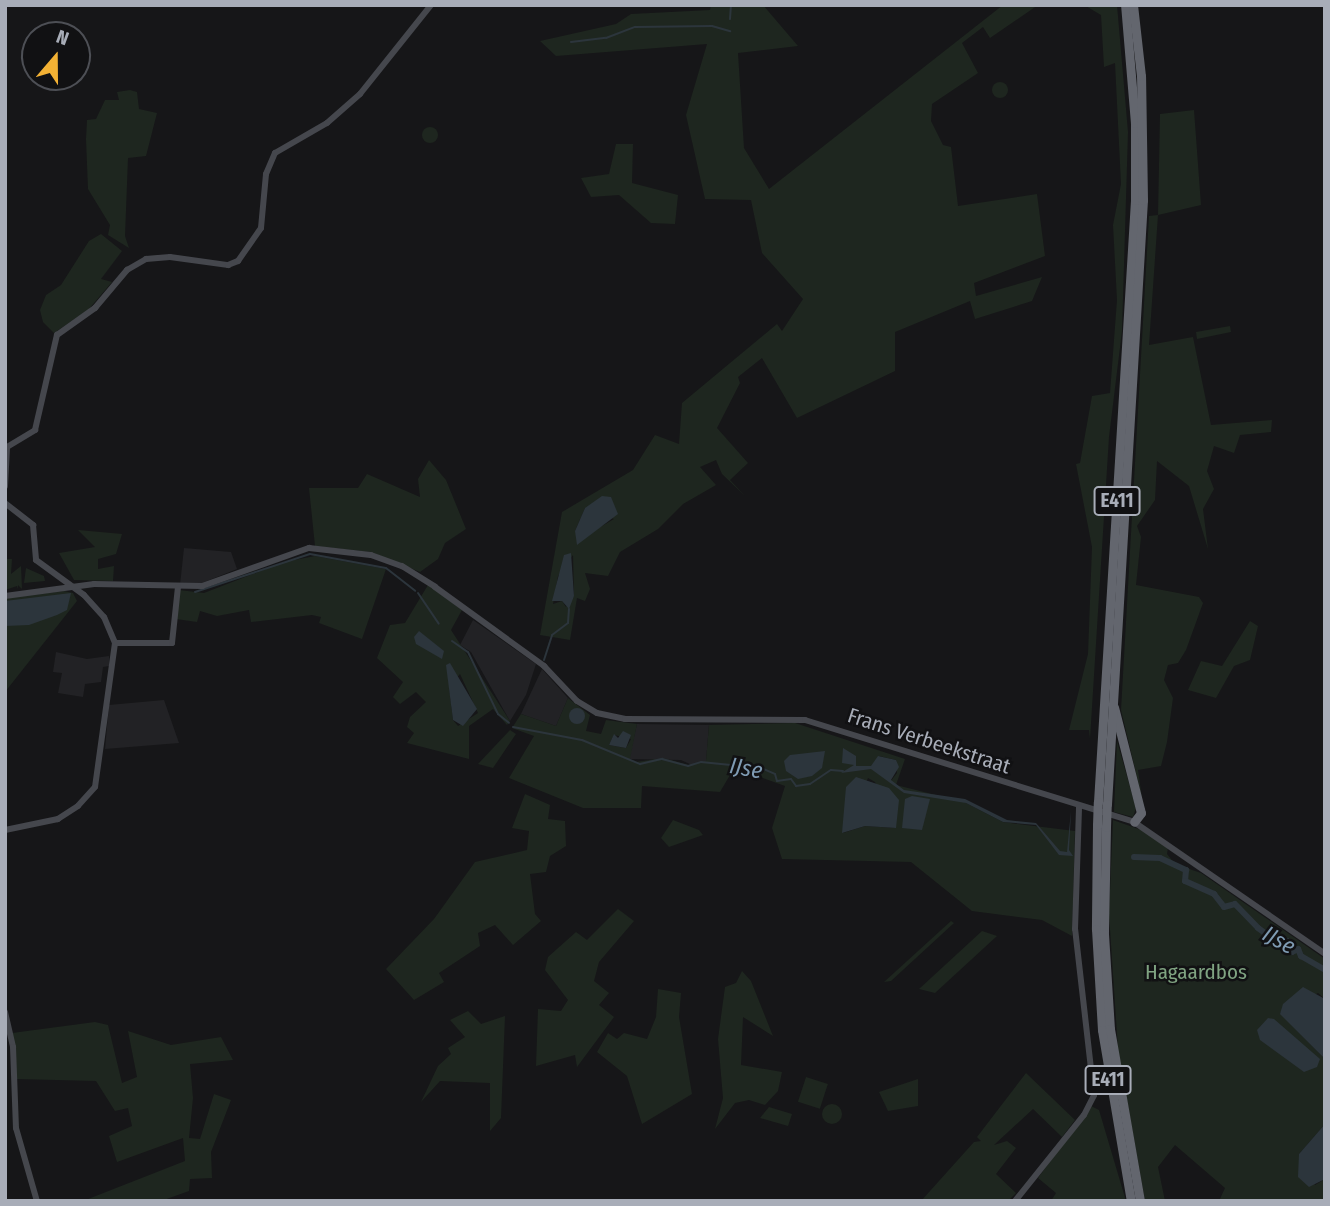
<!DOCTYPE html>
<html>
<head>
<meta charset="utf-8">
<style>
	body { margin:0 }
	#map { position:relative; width:1330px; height:1206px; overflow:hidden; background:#161618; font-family:"Fira Sans Condensed",sans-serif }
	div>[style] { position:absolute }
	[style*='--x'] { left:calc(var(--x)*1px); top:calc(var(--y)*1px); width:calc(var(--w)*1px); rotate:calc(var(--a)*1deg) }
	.built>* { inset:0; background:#222225 }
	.green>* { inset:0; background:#1e261f; transform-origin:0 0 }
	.round { border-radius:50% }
	.water>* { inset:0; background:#2c353c }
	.stream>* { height:2px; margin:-1px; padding:0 1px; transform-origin:1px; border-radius:1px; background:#2c353c }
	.river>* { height:6px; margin:-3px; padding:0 3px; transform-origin:3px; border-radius:3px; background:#2c353c }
	.secondary>* { height:6px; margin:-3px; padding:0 3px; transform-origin:3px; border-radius:3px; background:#45474d }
	.highway>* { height:9px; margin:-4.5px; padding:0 4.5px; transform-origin:4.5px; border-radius:4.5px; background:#63666e }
	.highway-bridge>* { height:9px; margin:-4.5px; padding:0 4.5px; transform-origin:4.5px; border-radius:4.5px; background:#63666e }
	span { translate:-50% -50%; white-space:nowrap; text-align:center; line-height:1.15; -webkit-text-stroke:5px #111113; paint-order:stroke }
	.shield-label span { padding:2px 5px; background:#111113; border:2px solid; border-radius:5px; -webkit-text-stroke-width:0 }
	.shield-label { font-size:19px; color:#a8adb8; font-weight:700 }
	.street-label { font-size:21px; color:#a8adb8 }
	.park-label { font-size:21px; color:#7fa381 }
	.water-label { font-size:23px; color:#7f9bb3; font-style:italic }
	.frame { position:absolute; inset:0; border:7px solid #a8adb8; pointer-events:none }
	.north { position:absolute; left:21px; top:21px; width:70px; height:70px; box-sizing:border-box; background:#111113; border:2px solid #4d4f55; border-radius:50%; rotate:20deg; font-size:19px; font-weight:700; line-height:28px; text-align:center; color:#a8adb8 }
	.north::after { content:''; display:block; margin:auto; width:24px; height:32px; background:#f2b134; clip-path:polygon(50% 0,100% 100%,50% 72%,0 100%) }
</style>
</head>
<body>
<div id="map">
	<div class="built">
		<div style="clip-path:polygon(184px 548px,231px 552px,237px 569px,202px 583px,180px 585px)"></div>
		<div style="clip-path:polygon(473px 620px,536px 664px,526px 695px,510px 721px,471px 652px,460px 645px)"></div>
		<div style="clip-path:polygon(56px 652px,87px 659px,109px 656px,109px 666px,103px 667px,101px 682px,85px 684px,83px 697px,58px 693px,62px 673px,53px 672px)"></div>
		<div style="clip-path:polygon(542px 669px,568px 698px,556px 726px,521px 714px)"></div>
		<div style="clip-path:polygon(164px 700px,179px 743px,105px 749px,109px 705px)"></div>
		<div style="clip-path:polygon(637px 724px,709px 725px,706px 762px,692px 765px,681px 760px,629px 759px)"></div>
	</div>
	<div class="green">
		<div style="clip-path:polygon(evenodd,711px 5px,763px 5px,798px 46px,738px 53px,744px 148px,769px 189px,1003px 5px,1038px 5px,990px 38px,983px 27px,962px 43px,978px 73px,932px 104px,931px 121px,943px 145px,951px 147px,958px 206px,1037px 194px,1045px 256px,974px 283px,976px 296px,1042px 277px,1032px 301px,975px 319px,970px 301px,895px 332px,895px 371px,797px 418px,762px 358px,738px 377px,740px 383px,717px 428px,748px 463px,730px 480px,745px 496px,722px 474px,716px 460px,700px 467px,716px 485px,683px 504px,658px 529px,620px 552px,608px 576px,585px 573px,590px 589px,585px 601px,577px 598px,570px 640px,540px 635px,562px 512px,633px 470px,655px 435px,679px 444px,682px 403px,777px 324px,782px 331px,803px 299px,762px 253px,751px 200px,705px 199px,686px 115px,707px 44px,556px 56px,540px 41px,616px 24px,631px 14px,710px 10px,711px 5px,585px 508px,614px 519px,590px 533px,575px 531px,585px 508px,711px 5px,573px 555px,574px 596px,566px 607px,562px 601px,553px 604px,558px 576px,573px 555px)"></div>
		<div style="clip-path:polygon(1084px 5px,1117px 5px,1128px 132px,1122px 331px,1109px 437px,1090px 739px,1089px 730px,1069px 730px,1088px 654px,1092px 547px,1076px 464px,1080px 463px,1092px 396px,1110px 393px,1117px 300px,1113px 225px,1121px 184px,1115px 63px,1104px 67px,1101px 15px)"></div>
		<div class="round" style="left:992px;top:82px;width:16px;height:16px"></div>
		<div style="clip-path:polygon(130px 90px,137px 92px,139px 109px,157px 113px,146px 156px,128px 158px,125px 236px,129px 248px,108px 235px,110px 225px,88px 189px,86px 139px,87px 120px,96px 119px,105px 100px,119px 100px,117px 92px)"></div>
		<div style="clip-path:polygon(1194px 110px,1201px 205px,1158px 215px,1149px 345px,1193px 337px,1211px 425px,1272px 420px,1271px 432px,1240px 435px,1234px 453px,1214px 446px,1207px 471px,1214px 489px,1203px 509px,1208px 549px,1189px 486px,1157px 461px,1155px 500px,1137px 526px,1141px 537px,1136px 585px,1199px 597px,1203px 603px,1186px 650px,1178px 663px,1168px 665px,1164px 680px,1173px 698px,1167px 742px,1161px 766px,1138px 770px,1142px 798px,1121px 710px,1149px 216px,1158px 215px,1160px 114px)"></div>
		<div class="round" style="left:422px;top:127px;width:16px;height:16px"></div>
		<div style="clip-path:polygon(616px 144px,633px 144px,632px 183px,678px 195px,675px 224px,651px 223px,619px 195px,591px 197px,581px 178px,609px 174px)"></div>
		<div style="clip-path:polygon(101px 234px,122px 251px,101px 279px,112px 282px,88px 310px,54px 333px,43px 322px,40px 310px,46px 295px,61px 285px,89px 241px)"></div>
		<div style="clip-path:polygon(1230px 326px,1231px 332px,1197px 339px,1196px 332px)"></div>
		<div style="clip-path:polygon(429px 460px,446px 480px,466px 529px,445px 543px,438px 559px,420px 572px,371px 552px,315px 546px,309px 488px,358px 488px,367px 474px,420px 497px,418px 479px)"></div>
		<div style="clip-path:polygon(78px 530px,122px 534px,116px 554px,98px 559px,98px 569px,114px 566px,113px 581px,74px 580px,59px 553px,95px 547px)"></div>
		<div style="clip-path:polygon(315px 556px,386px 569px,362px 639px,319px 623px,321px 617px,312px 615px,251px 622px,249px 610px,217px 616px,200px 611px,197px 622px,176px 619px,179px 590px,204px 593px,284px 562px)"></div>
		<div style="clip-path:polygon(5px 559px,12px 559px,11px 574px,21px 566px,22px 589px,18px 585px,18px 589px,17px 586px,5px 590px)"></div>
		<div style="clip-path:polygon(26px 568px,44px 576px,45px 581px,24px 583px)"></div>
		<div style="clip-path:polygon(evenodd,428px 585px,462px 610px,451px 630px,510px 721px,507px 725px,493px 709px,469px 726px,469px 759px,407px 743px,414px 733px,407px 727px,410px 717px,426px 702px,416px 692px,400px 704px,393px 697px,403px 682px,377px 658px,390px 625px,405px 623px,428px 585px,460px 674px,478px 713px,458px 726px,453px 720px,449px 687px,460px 674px)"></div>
		<div style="clip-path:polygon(64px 591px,73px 593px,77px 601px,5px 692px,5px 598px)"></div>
		<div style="clip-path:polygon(1250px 621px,1258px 626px,1250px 660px,1234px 666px,1216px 698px,1188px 690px,1201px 661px,1222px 666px)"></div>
		<div style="clip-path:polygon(evenodd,568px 698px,590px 715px,586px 731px,601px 734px,606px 720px,637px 724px,630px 759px,636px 762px,663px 758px,689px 765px,706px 761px,709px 725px,795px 723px,905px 759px,896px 785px,964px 802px,1003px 822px,1075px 831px,1072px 936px,1042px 920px,972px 911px,911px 862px,782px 859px,772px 828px,785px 786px,740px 770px,730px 775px,720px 792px,642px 786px,641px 808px,583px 808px,509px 778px,534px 736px,512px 728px,521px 714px,556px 726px,568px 698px,614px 735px,631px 739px,626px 748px,609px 745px,614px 735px,568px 698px,879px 756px,896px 760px,897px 773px,890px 782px,879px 756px,568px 698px,868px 778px,875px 782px,895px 828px,865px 826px,843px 833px,868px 778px)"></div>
		<div style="clip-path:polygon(510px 730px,516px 734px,493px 768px,478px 764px)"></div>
		<div style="clip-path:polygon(1117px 741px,1136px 808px,1133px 817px,1114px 812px)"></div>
		<div style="clip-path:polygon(525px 794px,550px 805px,548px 819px,565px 821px,566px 846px,550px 856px,546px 872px,530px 874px,535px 914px,541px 921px,513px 945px,495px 925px,478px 933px,480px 946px,439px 973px,444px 982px,414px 1000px,386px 969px,434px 919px,475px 862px,527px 850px,529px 831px,512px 828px)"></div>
		<div style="clip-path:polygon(673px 820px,699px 830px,703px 835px,669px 847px,661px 838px)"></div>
		<div style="clip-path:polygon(1113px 820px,1144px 831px,1168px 848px,1167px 854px,1175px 864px,1201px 873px,1325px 959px,1325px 999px,1318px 993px,1280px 1013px,1325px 1059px,1325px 1124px,1299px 1154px,1315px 1185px,1325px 1179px,1325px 1201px,1219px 1201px,1225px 1188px,1175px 1145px,1158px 1167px,1165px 1201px,1145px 1201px,1118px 1049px,1109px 914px)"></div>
		<div style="clip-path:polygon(618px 909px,634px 921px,599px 962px,594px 981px,609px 993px,599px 1005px,614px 1017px,577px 1067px,575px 1055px,536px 1066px,538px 1009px,561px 1011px,568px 1000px,545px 970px,548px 957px,576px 932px,587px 940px)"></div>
		<div style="clip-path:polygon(951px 921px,954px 923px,891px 981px,884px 982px)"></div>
		<div style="clip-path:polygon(982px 931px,997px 936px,935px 993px,919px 989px)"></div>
		<div style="clip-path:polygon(742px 971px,751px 981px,773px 1036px,743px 1017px,741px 1065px,782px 1072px,778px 1091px,765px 1105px,749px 1100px,735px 1103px,715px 1129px,723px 1098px,718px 1039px,725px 987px,736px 983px)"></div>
		<div style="clip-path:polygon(658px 989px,681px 993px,679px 1017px,692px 1094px,642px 1124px,627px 1076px,597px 1052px,608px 1033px,617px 1039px,624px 1033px,647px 1039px,656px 1017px)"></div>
		<div style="clip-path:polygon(468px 1011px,481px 1024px,505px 1016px,501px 1118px,490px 1131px,490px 1083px,440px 1081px,421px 1102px,438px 1066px,451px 1054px,448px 1048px,465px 1037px,450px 1020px)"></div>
		<div style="clip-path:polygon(95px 1022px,108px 1025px,122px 1083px,137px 1077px,128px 1031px,171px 1045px,221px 1037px,233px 1060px,190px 1064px,193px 1098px,189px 1138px,200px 1139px,214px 1094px,231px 1100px,211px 1152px,212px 1178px,190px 1179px,189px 1191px,161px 1201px,83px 1201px,185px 1161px,183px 1138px,117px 1162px,109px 1136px,132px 1126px,128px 1108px,115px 1111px,96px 1081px,16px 1079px,12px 1033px)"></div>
		<div style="clip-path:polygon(1026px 1073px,1075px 1120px,1062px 1137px,1033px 1109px,994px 1145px,1007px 1141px,1016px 1148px,996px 1174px,1016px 1193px,1008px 1201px,921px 1201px,974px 1142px,981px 1141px,977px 1137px)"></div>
		<div style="left:806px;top:1077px;width:23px;height:26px;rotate:18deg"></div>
		<div style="clip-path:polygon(918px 1079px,918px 1106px,888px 1111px,879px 1092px)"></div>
		<div class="round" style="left:822px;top:1104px;width:20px;height:20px"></div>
		<div style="clip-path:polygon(1091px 1106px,1099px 1110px,1126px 1201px,1051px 1201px,1056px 1193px,1038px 1178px)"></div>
		<div style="clip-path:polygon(769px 1107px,792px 1114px,788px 1126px,760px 1118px)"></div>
	</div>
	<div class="water">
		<div style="clip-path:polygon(602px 496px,611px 497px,618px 514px,577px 545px,575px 531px,585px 508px)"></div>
		<div style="clip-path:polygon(571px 553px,574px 596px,569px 609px,562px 601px,552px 601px,564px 555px)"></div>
		<div style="clip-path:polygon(71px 593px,67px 610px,57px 615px,29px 625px,5px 626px,5px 601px)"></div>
		<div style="clip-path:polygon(419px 631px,444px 651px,442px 659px,416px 644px,414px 637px)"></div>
		<div style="clip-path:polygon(450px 663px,477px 709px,463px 726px,453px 720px,446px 665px)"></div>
		<div class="round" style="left:569px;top:708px;width:16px;height:16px"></div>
		<div style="clip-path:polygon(623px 731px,631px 735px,626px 748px,609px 745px,614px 734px,618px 738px)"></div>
		<div style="clip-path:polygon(843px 748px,856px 756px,856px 766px,871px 766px,878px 756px,896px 760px,899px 767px,891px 780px,904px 790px,965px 799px,1007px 820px,1036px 823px,1060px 851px,1067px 852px,1071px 811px,1069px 850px,1073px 856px,1059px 855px,1036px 825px,1003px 822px,966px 803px,904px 793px,871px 769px,841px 773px,854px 765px,842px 763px)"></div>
		<div style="clip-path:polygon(825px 751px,822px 768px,812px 776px,798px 779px,786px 771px,784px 761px,790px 755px)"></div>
		<div style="clip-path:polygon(856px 777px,889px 788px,899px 800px,896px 828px,865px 826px,842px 833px,846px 787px)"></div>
		<div style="clip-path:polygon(912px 796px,930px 799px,922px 830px,902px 828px,905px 799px)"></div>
		<div style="clip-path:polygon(1303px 987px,1325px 999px,1325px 1059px,1280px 1014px,1283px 1004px)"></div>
		<div style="clip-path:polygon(1268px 1018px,1274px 1019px,1320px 1059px,1317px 1067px,1304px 1072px,1260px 1040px,1257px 1030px)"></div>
		<div style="clip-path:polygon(1325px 1124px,1325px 1179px,1309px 1187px,1298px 1177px,1299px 1154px)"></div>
	</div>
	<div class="stream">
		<div style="--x:730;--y:19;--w:14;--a:-86"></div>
		<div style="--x:571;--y:42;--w:35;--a:-7"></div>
		<div style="--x:606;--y:38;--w:31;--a:-21"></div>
		<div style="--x:635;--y:27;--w:77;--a:-0.7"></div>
		<div style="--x:712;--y:26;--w:19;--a:16"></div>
		<div style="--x:195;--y:592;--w:121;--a:-18.3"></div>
		<div style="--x:310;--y:554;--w:77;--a:10.4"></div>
		<div style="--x:386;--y:568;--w:37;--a:38"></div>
		<div style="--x:418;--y:593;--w:37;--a:56"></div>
		<div style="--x:452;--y:641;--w:19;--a:35"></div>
		<div style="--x:468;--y:652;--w:69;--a:64.2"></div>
		<div style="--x:498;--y:714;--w:14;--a:39"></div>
		<div style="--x:544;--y:660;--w:26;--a:-72"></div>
		<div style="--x:552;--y:635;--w:20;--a:-37"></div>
		<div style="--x:568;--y:623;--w:14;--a:-86"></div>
		<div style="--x:513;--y:727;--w:70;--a:10.7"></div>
		<div style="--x:582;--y:740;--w:63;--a:22.5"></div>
		<div style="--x:640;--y:764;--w:23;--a:-13"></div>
		<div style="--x:662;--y:759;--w:27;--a:15"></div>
		<div style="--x:688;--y:766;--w:14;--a:-17"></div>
		<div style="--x:701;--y:762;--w:60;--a:5.7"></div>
		<div style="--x:761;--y:768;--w:15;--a:23"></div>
		<div style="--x:775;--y:774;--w:7;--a:74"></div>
		<div style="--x:777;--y:781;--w:14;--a:-8"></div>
		<div style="--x:791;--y:779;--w:9;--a:54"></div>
		<div style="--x:796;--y:786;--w:14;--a:-8"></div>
		<div style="--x:810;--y:784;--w:25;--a:-34"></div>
		<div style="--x:831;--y:770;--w:12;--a:5"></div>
	</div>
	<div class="river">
		<div style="--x:1134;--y:857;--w:26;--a:2"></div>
		<div style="--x:1160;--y:858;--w:29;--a:25"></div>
		<div style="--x:1186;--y:870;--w:11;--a:95"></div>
		<div style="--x:1185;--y:881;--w:32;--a:24"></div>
		<div style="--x:1214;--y:894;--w:16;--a:52"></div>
		<div style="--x:1224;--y:907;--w:11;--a:-15"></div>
		<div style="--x:1235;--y:904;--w:33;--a:46"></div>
		<div style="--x:1258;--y:928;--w:26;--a:36"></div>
		<div style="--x:1279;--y:943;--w:8;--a:-14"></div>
		<div style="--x:1287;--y:941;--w:12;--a:66"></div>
		<div style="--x:1292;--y:952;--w:7;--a:-27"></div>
		<div style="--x:1298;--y:949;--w:8;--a:67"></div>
		<div style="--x:1301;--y:956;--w:28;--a:30"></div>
	</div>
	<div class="secondary">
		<div style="--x:5;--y:486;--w:39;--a:-87"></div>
		<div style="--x:7;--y:447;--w:33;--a:-31"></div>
		<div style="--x:35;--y:430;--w:98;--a:-77"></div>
		<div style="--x:57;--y:335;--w:47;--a:-35.4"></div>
		<div style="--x:95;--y:308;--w:50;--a:-49.9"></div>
		<div style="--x:127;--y:270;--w:22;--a:-30"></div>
		<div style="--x:146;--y:259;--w:24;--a:-5"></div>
		<div style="--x:170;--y:257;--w:59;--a:7.9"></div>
		<div style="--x:228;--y:265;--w:11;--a:-22"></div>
		<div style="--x:238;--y:261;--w:40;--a:-55.1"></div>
		<div style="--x:261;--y:228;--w:54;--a:-84.7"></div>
		<div style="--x:266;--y:174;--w:23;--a:-67"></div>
		<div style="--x:275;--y:153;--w:60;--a:-30"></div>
		<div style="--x:327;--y:123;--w:44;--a:-41.3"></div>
		<div style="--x:360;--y:94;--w:114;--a:-51.4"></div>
		<div style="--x:5;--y:503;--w:36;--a:38"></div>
		<div style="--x:33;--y:525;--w:35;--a:85"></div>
		<div style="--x:36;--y:560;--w:59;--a:36.1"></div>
		<div style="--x:84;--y:595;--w:30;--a:48"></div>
		<div style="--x:104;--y:617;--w:28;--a:67"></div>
		<div style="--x:115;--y:643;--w:145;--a:97.9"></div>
		<div style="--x:95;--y:787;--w:25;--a:132"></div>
		<div style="--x:78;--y:806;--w:24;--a:147"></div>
		<div style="--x:58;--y:819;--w:54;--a:168.3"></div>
		<div style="--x:5;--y:596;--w:90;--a:-7.7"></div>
		<div style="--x:94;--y:584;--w:108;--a:1.1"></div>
		<div style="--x:202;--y:586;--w:114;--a:-19.6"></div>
		<div style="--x:309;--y:548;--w:62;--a:6.4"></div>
		<div style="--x:371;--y:555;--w:33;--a:20"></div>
		<div style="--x:402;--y:566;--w:39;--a:32"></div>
		<div style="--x:435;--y:587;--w:135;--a:35.9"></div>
		<div style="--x:544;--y:666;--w:48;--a:46.7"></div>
		<div style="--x:577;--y:701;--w:23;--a:31"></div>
		<div style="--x:597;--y:713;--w:29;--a:12"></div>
		<div style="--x:625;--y:719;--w:180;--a:0.3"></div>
		<div style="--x:805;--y:720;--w:344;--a:17.2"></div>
		<div style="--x:1134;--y:822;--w:232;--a:34.6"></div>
		<div style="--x:115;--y:643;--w:57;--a:0"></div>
		<div style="--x:172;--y:643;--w:56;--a:-83.9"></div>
		<div style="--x:5;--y:1012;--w:36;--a:77"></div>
		<div style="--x:13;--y:1047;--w:81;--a:87.9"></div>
		<div style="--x:16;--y:1128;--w:76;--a:74"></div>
		<div style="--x:1015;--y:1201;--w:110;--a:-51.3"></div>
		<div style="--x:1084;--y:1115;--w:22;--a:-63"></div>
		<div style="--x:1094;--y:1095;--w:167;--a:-96.5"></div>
		<div style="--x:1075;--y:929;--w:122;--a:-88.1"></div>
	</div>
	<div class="highway">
		<div style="--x:1114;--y:707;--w:109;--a:75.7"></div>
		<div style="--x:1141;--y:813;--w:11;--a:128"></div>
		<div style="--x:1098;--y:802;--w:603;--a:-86.48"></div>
		<div style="--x:1135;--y:200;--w:77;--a:-90"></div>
		<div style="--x:1135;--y:123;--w:118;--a:-94.8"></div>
		<div style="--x:1107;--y:804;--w:605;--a:-86.59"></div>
		<div style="--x:1143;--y:200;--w:124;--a:-90.9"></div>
		<div style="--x:1141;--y:76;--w:71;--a:-96.4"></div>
		<div style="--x:1097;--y:825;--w:104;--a:90.6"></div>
		<div style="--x:1096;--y:929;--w:101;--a:86.6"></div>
		<div style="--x:1102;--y:1030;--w:173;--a:80.4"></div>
		<div style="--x:1106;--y:827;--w:107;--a:91.1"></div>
		<div style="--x:1104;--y:934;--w:95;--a:86.4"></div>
		<div style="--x:1110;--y:1029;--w:175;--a:80.1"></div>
	</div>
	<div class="highway-bridge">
		<div style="--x:1097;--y:825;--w:23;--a:-88"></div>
		<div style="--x:1106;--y:827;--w:23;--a:-88"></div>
	</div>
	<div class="shield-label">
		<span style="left:1117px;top:501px">E411</span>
		<span style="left:1108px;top:1080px">E411</span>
	</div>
	<div class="street-label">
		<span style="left:929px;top:741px;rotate:18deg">Frans Verbeekstraat</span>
	</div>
	<div class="park-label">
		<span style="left:1196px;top:972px">Hagaardbos</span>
	</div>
	<div class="water-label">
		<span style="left:746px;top:768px;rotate:10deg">IJse</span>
		<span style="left:1279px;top:940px;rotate:29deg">IJse</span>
	</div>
	<div class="frame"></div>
	<div class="north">N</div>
</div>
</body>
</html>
